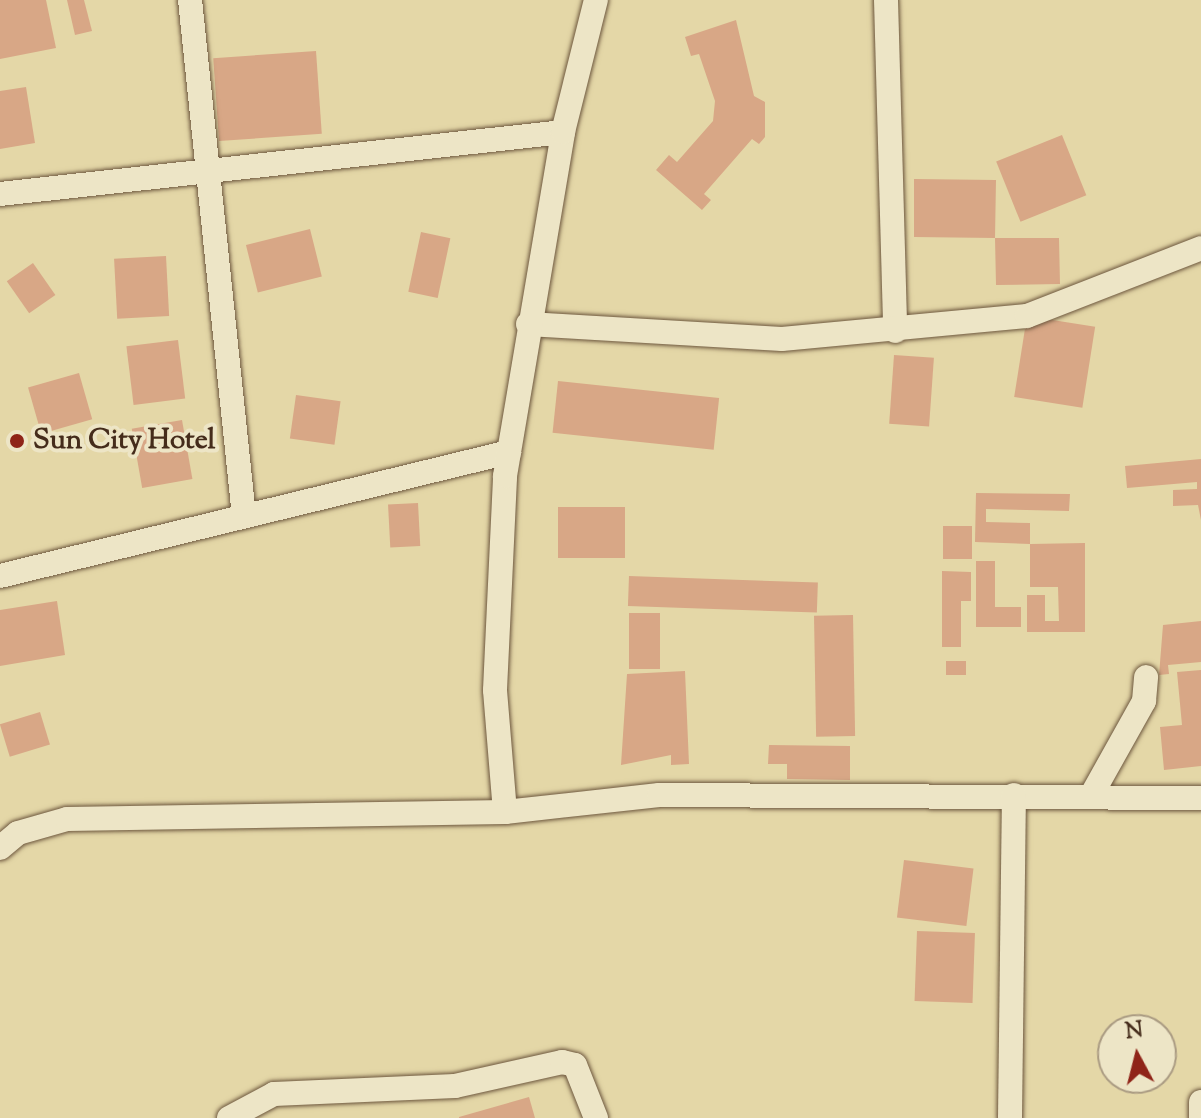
<!DOCTYPE html>
<html>
<head>
<meta charset="utf-8">
<style>
	body { margin:0 }
	#map { position:relative; width:1201px; height:1118px; overflow:hidden; background:#e4d7a7; font-family:"Sorts Mill Goudy",serif }
	div>[style] { position:absolute }
	[style*='--x'] { left:calc(var(--x)*1px); top:calc(var(--y)*1px); width:calc(var(--w)*1px); rotate:calc(var(--a)*1deg) }
	.building>* { inset:0; background:#d8a786; transform-origin:0 0 }
	.roads { filter:drop-shadow(0 0 2px #6d573e) drop-shadow(0 0 2px #6d573e) }
	.minor>* { height:24px; margin:-12px; padding:0 12px; transform-origin:12px; border-radius:12px; background:#ede5c6 }
	.dots>* { width:22px; height:22px; translate:-50% -50%; box-sizing:border-box; border:4px solid #ede5c6; border-radius:50% }
	span { translate:-50% -50%; white-space:nowrap; text-align:center; line-height:1.15; -webkit-text-stroke:8px #ede5c6; paint-order:stroke }
	.poi-label { font-size:28px; color:#452c1b; font-weight:700 }
	.left { translate:0 -50%; text-align:left }
	.north { position:absolute; left:1097px; top:1014px; width:80px; height:80px; box-sizing:border-box; background:#ede5c6; border:2px solid #aa9b82; border-radius:50%; rotate:353deg; font-size:22px; font-weight:700; line-height:32px; text-align:center; color:#452c1b }
	.north::after { content:''; display:block; margin:auto; width:28px; height:36px; background:#8f2418; clip-path:polygon(50% 0,100% 100%,50% 72%,0 100%) }
</style>
</head>
<body>
<div id="map">
	<div class="building">
		<div style="clip-path:polygon(0 0,46px 0,56px 48px,0 59px)"></div>
		<div style="clip-path:polygon(67px 0,84px 0,92px 31px,75px 35px)"></div>
		<div style="clip-path:polygon(736px 20px,754px 96px,765px 102px,765px 137px,759px 144px,752px 139px,704px 194px,711px 200px,702px 210px,656px 170px,669px 155px,677px 162px,713px 121px,715px 101px,699px 54px,691px 56px,685px 37px)"></div>
		<div style="left:316px;top:51px;width:83px;height:103px;rotate:86deg"></div>
		<div style="clip-path:polygon(26px 87px,35px 143px,0 149px,0 91px)"></div>
		<div style="left:1062px;top:135px;width:65px;height:71px;rotate:68deg"></div>
		<div style="clip-path:polygon(914px 179px,996px 180px,995px 238px,1059px 238px,1060px 284px,996px 285px,995px 238px,914px 237px)"></div>
		<div style="left:310px;top:229px;width:49px;height:66px;rotate:76deg"></div>
		<div style="left:421px;top:232px;width:30px;height:61px;rotate:12deg"></div>
		<div style="left:166px;top:256px;width:60px;height:52px;rotate:87deg"></div>
		<div style="left:33px;top:263px;width:39px;height:32px;rotate:55deg"></div>
		<div style="left:1027px;top:316px;width:69px;height:82px;rotate:9deg"></div>
		<div style="left:178px;top:340px;width:59px;height:52px;rotate:83deg"></div>
		<div style="left:894px;top:355px;width:40px;height:69px;rotate:4deg"></div>
		<div style="left:79px;top:373px;width:48px;height:53px;rotate:74deg"></div>
		<div style="left:558px;top:381px;width:162px;height:52px;rotate:6deg"></div>
		<div style="left:296px;top:395px;width:45px;height:44px;rotate:8deg"></div>
		<div style="left:182px;top:420px;width:60px;height:51px;rotate:80deg"></div>
		<div style="clip-path:polygon(1201px 459px,1201px 520px,1198px 505px,1173px 506px,1173px 490px,1197px 489px,1197px 482px,1127px 488px,1125px 466px)"></div>
		<div style="clip-path:polygon(976px 493px,1070px 494px,1069px 511px,986px 509px,986px 522px,1030px 523px,1030px 544px,975px 542px)"></div>
		<div style="left:418px;top:503px;width:43px;height:30px;rotate:87deg"></div>
		<div style="left:558px;top:507px;width:67px;height:51px"></div>
		<div style="left:943px;top:526px;width:29px;height:33px"></div>
		<div style="clip-path:polygon(1085px 543px,1085px 632px,1027px 632px,1027px 595px,1045px 595px,1045px 621px,1059px 621px,1058px 587px,1030px 587px,1030px 544px)"></div>
		<div style="clip-path:polygon(976px 561px,995px 561px,995px 607px,1021px 607px,1021px 627px,976px 627px)"></div>
		<div style="clip-path:polygon(942px 571px,971px 572px,971px 601px,961px 601px,961px 647px,942px 647px)"></div>
		<div style="left:629px;top:576px;width:189px;height:30px;rotate:2deg"></div>
		<div style="clip-path:polygon(57px 601px,65px 655px,0 666px,0 610px)"></div>
		<div style="left:629px;top:613px;width:31px;height:56px"></div>
		<div style="left:853px;top:615px;width:121px;height:39px;rotate:89deg"></div>
		<div style="clip-path:polygon(1201px 621px,1201px 662px,1168px 665px,1169px 674px,1159px 675px,1163px 625px)"></div>
		<div style="left:946px;top:661px;width:20px;height:14px"></div>
		<div style="clip-path:polygon(1201px 670px,1201px 766px,1164px 770px,1160px 727px,1182px 725px,1177px 672px)"></div>
		<div style="clip-path:polygon(685px 671px,689px 764px,671px 765px,671px 755px,621px 765px,627px 674px)"></div>
		<div style="left:40px;top:712px;width:34px;height:42px;rotate:73deg"></div>
		<div style="clip-path:polygon(769px 745px,850px 746px,850px 780px,787px 779px,787px 764px,768px 764px)"></div>
		<div style="left:904px;top:860px;width:70px;height:58px;rotate:7deg"></div>
		<div style="left:917px;top:931px;width:58px;height:70px;rotate:2deg"></div>
		<div style="clip-path:polygon(529px 1097px,535px 1118px,459px 1118px,459px 1117px)"></div>
	</div>
	<div class="roads">
		<div class="minor">
			<div style="--x:190;--y:0;--w:519;--a:84.03"></div>
			<div style="--x:886;--y:0;--w:331;--a:88.4"></div>
			<div style="--x:0;--y:194;--w:566;--a:-6.28"></div>
			<div style="--x:528;--y:324;--w:254;--a:3.4"></div>
			<div style="--x:782;--y:339;--w:246;--a:-5.4"></div>
			<div style="--x:1027;--y:316;--w:187;--a:-21.3"></div>
			<div style="--x:0;--y:576;--w:524;--a:-13.69"></div>
			<div style="--x:1091;--y:796;--w:109;--a:-60.8"></div>
			<div style="--x:1144;--y:701;--w:24;--a:-85"></div>
			<div style="--x:505;--y:812;--w:122;--a:-94.7"></div>
			<div style="--x:495;--y:690;--w:214;--a:-87.3"></div>
			<div style="--x:505;--y:476;--w:349;--a:-80.4"></div>
			<div style="--x:563;--y:132;--w:136;--a:-76"></div>
			<div style="--x:0;--y:848;--w:23;--a:-40"></div>
			<div style="--x:18;--y:833;--w:51;--a:-15.9"></div>
			<div style="--x:67;--y:819;--w:438;--a:-0.9"></div>
			<div style="--x:505;--y:812;--w:155;--a:-6.3"></div>
			<div style="--x:659;--y:795;--w:542;--a:0.32"></div>
			<div style="--x:229;--y:1118;--w:51;--a:-28.1"></div>
			<div style="--x:274;--y:1094;--w:181;--a:-2.5"></div>
			<div style="--x:455;--y:1086;--w:110;--a:-12.6"></div>
			<div style="--x:562;--y:1062;--w:13;--a:13"></div>
			<div style="--x:575;--y:1065;--w:57;--a:68.4"></div>
			<div style="--x:1010;--y:1118;--w:323;--a:-89.3"></div>
			<div style="--x:1201;--y:1118;--w:16;--a:-90"></div>
		</div>
	</div>
	<div class="dots">
		<div style="left:17px;top:441px;background:#8f2418"></div>
	</div>
	<div class="poi-label">
		<span class="left" style="left:33px;top:441px">Sun City Hotel</span>
	</div>
	<div class="north">N</div>
</div>
</body>
</html>
